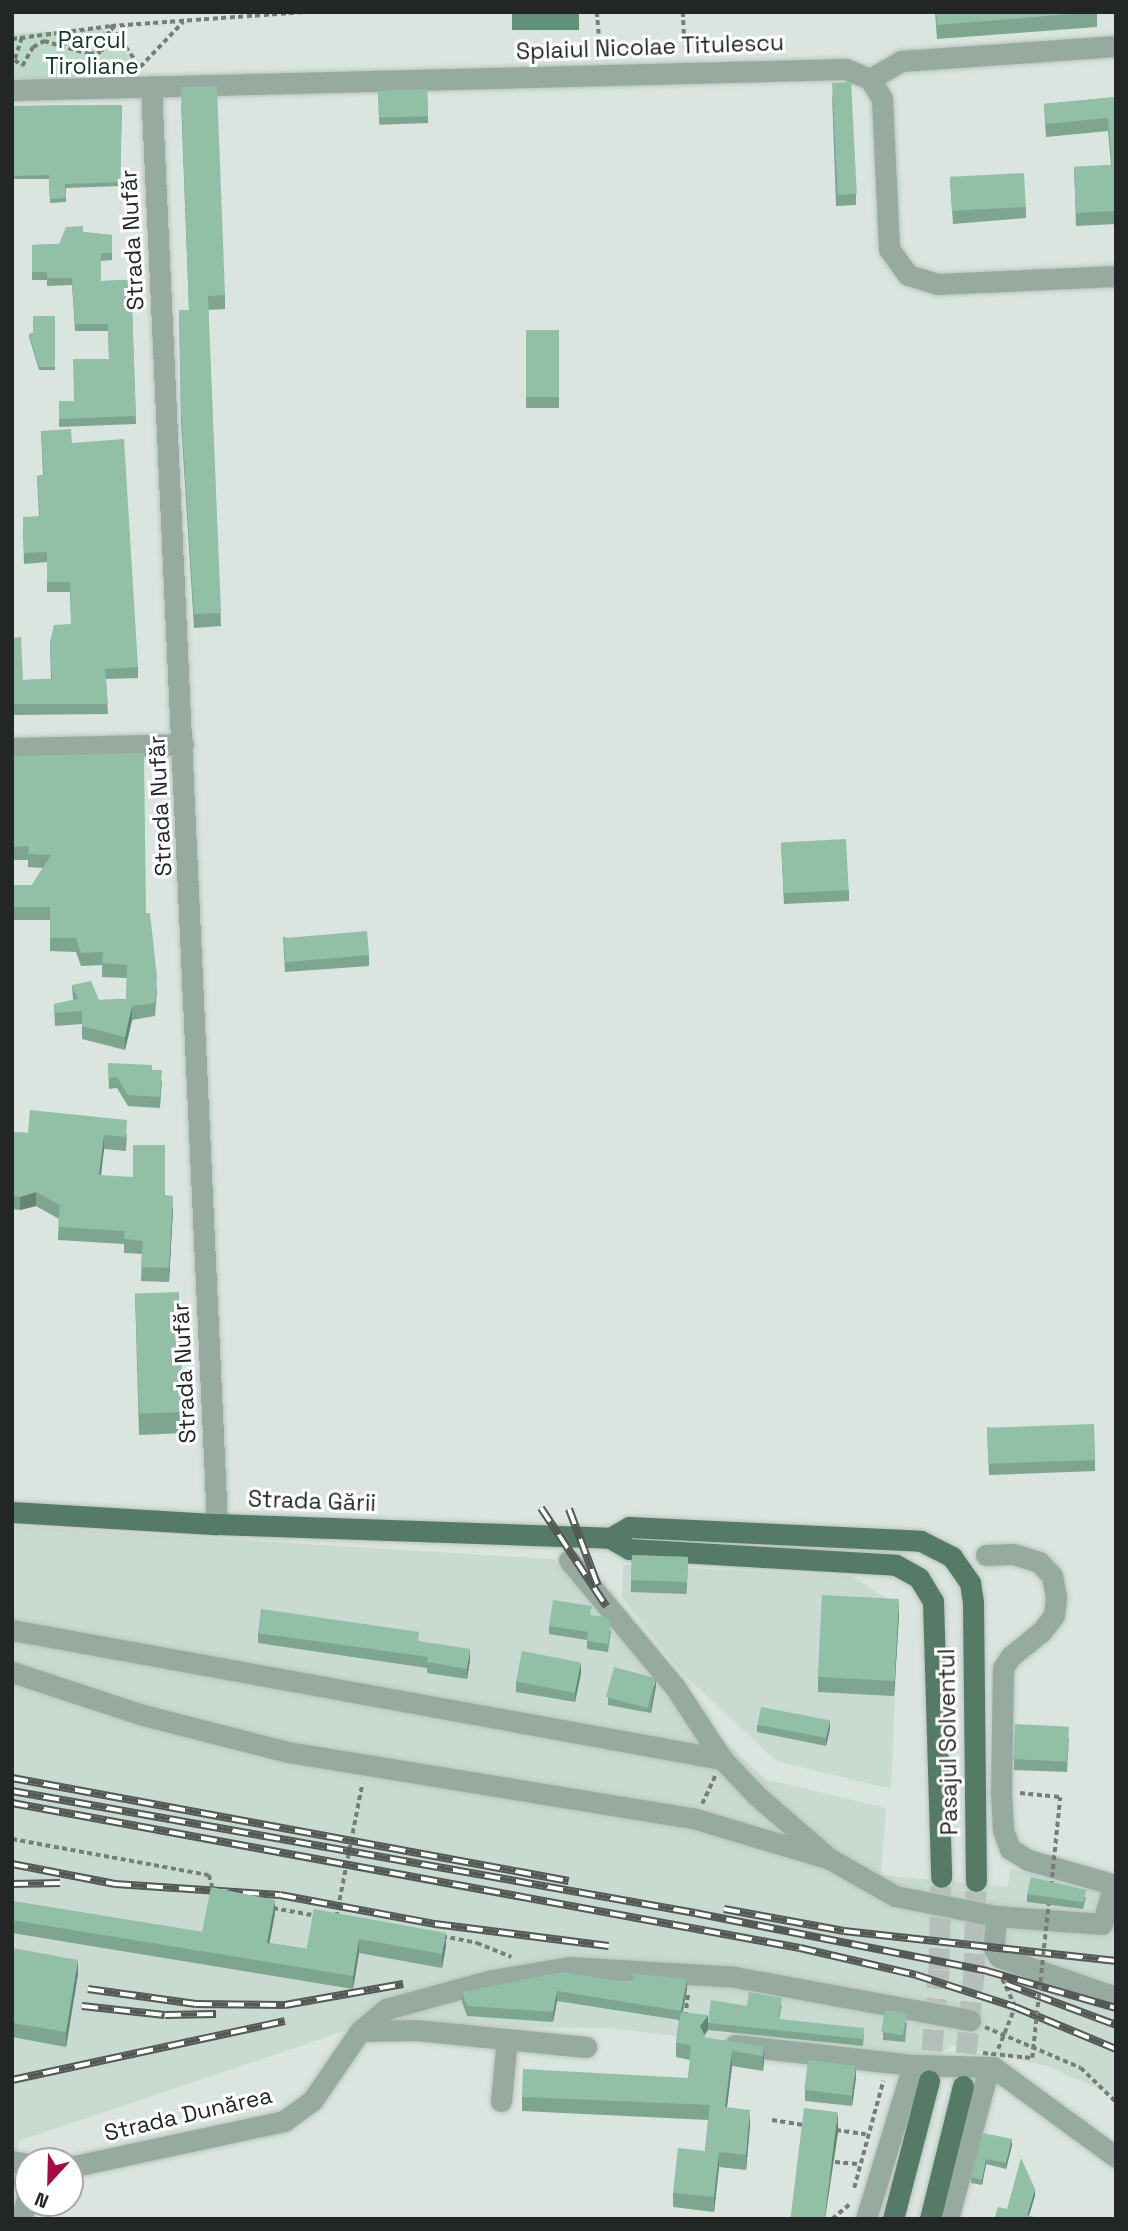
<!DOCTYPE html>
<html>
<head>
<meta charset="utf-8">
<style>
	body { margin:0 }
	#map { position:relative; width:1128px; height:2231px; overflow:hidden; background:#dae5df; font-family:"Space Grotesk",sans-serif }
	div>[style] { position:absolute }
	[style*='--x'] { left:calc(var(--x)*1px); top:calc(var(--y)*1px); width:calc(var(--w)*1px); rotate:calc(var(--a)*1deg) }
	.built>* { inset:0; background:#c9dad0 }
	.green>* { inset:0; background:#bcdaca }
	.water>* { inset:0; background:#639079; transform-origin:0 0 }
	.major-tunnel>* { height:21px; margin-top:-10.5px; transform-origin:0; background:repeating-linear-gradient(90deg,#b5bfba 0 21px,transparent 0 31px) }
	.path>* { height:3.5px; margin-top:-1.75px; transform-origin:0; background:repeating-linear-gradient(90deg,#767d79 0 5px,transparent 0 8.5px) }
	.roads { filter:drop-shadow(0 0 2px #b9c3bd) drop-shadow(0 0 2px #b9c3bd) }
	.minor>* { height:21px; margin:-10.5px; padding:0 10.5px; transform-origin:10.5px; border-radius:10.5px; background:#96aa9f }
	.major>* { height:21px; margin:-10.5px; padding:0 10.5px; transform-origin:10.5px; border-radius:10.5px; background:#557a67 }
	.rail>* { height:8px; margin-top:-4px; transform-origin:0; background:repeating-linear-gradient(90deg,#fff 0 16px,#535956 0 32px); box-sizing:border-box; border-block:2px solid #535956 }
	.path-bridge>* { height:3.5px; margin-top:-1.75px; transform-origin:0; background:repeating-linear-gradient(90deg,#767d79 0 5px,transparent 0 8.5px) }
	.wall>* { inset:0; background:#7da590; transform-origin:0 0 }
	.shaded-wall>* { inset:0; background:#668675 }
	.building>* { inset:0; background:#91c0a7; transform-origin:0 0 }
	span { translate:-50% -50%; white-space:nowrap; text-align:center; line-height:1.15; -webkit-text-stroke:6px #fff; paint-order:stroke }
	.park-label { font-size:23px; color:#0f3726 }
	.street-label { font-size:23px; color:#222624 }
	.frame { position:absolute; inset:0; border:14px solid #222624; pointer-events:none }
	.north { position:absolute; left:14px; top:2147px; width:70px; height:70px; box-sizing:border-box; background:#fff; border:2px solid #a7a8a7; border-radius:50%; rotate:202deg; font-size:19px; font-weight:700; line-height:28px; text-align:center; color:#222624 }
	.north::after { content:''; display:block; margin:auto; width:24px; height:32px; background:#a50c3f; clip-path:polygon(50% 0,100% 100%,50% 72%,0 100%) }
</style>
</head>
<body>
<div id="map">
	<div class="built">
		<div style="clip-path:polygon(12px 1526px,553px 1559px,670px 1690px,765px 1779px,886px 1808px,881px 1875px,1008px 1887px,1010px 1869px,1116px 1894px,1116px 2097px,1047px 2066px,951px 2045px,937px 2058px,788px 2049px,607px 2028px,356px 2027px,19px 2141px,12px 2184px)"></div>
		<div style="clip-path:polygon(623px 1565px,851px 1576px,899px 1606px,891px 1789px,776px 1761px,678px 1669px,622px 1597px)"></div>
	</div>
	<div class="green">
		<div style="clip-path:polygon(102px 28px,138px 66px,95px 77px,12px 79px,12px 34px)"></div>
	</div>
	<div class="water">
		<div style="left:512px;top:12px;width:67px;height:18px"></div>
	</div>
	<div class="major-tunnel">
		<div style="--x:929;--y:2081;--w:112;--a:-84.9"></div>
		<div style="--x:939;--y:1969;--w:92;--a:-88.8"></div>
		<div style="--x:963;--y:2084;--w:111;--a:-84.3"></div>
		<div style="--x:974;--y:1974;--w:93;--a:-88.8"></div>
	</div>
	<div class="path">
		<div style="--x:597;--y:12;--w:22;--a:85"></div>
		<div style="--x:683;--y:12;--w:35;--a:87"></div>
		<div style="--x:111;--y:26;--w:50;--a:54.7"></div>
		<div style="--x:22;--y:38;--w:23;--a:108"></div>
		<div style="--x:15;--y:60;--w:9;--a:41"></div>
		<div style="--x:22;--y:66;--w:22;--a:-60"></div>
		<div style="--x:33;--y:47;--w:13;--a:-29"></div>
		<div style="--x:44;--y:41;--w:47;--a:16.1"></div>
		<div style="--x:89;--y:54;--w:12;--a:-9"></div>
		<div style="--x:101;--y:52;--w:28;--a:-69"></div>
		<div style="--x:12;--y:39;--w:100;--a:-7.5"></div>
		<div style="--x:111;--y:26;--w:194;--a:-4.1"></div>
		<div style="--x:140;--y:67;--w:62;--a:-46.3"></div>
		<div style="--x:1020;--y:1793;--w:40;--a:5.7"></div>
		<div style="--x:702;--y:1804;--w:31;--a:-65"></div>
		<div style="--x:12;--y:1839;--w:200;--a:10.4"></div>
		<div style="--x:209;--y:1875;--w:15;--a:74"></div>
		<div style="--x:273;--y:1908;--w:45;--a:10.3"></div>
		<div style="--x:336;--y:1917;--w:136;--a:-78.9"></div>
		<div style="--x:442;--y:1936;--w:36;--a:11"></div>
		<div style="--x:477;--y:1943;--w:37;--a:22"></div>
		<div style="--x:685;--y:2017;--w:24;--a:-83"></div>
		<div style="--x:985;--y:2027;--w:104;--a:23.1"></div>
		<div style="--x:1081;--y:2068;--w:49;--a:44.2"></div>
		<div style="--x:998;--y:2049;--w:45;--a:-68"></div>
		<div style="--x:1015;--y:2007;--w:31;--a:-115"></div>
		<div style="--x:772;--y:2120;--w:32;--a:9"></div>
		<div style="--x:836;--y:2130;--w:30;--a:8"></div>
		<div style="--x:835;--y:2162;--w:22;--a:5"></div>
		<div style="--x:854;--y:2188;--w:111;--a:-74.8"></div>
		<div style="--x:832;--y:2219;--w:25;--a:-40"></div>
	</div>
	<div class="roads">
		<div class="minor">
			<div style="--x:870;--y:79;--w:36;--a:-30"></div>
			<div style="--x:901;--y:61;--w:216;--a:-4"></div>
			<div style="--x:151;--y:86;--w:1440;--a:87.37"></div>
			<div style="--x:12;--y:90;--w:834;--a:-1.44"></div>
			<div style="--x:846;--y:69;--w:26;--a:23"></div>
			<div style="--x:870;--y:79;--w:23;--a:59"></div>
			<div style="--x:882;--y:99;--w:150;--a:87.3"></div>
			<div style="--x:889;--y:249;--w:32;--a:54"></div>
			<div style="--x:908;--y:275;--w:30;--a:17"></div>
			<div style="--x:937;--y:284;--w:179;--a:-2.6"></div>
			<div style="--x:12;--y:748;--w:171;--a:-1.3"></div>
			<div style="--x:986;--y:1555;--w:27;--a:-2"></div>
			<div style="--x:1013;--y:1554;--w:27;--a:17"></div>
			<div style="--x:1039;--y:1562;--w:19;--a:47"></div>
			<div style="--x:1052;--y:1576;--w:21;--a:79"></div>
			<div style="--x:1056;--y:1597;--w:18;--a:96"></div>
			<div style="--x:1054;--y:1615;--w:20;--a:127"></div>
			<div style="--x:1042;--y:1631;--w:40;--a:141"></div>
			<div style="--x:1011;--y:1656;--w:14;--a:124"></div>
			<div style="--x:1003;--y:1668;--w:124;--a:90.9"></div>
			<div style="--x:1001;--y:1792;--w:38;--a:87"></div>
			<div style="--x:1003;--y:1830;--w:20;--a:70"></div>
			<div style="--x:1010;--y:1849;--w:21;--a:31"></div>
			<div style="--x:1028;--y:1860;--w:91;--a:15.9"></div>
			<div style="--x:569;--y:1560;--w:165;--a:50.2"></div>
			<div style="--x:675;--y:1687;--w:86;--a:56.9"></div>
			<div style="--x:722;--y:1759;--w:50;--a:46.6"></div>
			<div style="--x:756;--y:1795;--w:89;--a:40.9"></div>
			<div style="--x:12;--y:1630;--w:722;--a:10.3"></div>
			<div style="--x:12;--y:1672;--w:138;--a:18.2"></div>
			<div style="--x:143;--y:1715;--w:150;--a:14.3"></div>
			<div style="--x:288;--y:1752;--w:413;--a:9.3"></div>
			<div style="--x:696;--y:1819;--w:140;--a:16.6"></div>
			<div style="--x:830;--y:1859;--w:75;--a:29.6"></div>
			<div style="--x:895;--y:1896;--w:103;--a:11.2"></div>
			<div style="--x:996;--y:1916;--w:106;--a:4.3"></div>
			<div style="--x:1102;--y:1924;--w:41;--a:-72.9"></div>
			<div style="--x:996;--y:1916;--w:32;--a:94"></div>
			<div style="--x:994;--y:1948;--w:10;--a:61"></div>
			<div style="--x:999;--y:1957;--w:124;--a:18.9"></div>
			<div style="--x:360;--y:2031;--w:56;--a:-1"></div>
			<div style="--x:416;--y:2030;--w:171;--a:5.7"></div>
			<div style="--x:735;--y:2045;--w:179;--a:6.4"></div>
			<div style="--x:913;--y:2065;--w:80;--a:1.4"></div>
			<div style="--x:993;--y:2067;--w:152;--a:36.2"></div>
			<div style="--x:501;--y:2101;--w:62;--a:-84.5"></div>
			<div style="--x:12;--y:2161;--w:16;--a:11"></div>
			<div style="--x:70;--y:2167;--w:219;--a:-12.1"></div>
			<div style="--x:284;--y:2121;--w:34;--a:-36"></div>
			<div style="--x:312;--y:2101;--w:85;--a:-55.6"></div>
			<div style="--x:360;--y:2031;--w:34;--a:-40"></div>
			<div style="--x:386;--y:2009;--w:110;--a:-15.3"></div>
			<div style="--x:492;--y:1980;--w:78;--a:-9.6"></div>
			<div style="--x:569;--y:1967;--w:166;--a:3.4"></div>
			<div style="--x:735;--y:1977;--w:239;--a:10.4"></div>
			<div style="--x:21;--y:2219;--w:26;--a:-74"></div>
			<div style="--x:866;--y:2219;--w:161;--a:-73"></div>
			<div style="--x:948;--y:2219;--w:157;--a:-74.9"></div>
		</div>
		<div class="major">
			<div style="--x:12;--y:1512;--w:205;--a:3.4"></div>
			<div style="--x:217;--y:1524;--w:393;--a:2"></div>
			<div style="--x:610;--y:1538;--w:22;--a:30"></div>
			<div style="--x:629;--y:1549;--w:267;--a:3.4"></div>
			<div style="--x:896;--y:1565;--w:26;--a:29"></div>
			<div style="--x:919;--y:1578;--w:27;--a:59"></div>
			<div style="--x:933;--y:1601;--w:276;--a:88.3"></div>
			<div style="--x:610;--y:1538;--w:22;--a:-30"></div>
			<div style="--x:629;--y:1527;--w:292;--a:2.7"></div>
			<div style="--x:921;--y:1541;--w:35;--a:27"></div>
			<div style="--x:952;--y:1557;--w:32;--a:55"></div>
			<div style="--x:970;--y:1583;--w:19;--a:81"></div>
			<div style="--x:973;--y:1602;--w:279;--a:89.4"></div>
			<div style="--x:893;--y:2219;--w:143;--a:-75.4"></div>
			<div style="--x:930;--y:2219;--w:137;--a:-76.1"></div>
		</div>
	</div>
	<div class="rail">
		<div style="--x:541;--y:1508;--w:118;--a:56.4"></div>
		<div style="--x:569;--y:1509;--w:82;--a:69.4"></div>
		<div style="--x:12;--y:1778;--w:566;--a:10.48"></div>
		<div style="--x:12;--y:1791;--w:694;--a:10.13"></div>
		<div style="--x:695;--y:1913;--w:298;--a:11.2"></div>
		<div style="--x:987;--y:1971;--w:134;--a:16"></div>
		<div style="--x:12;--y:1803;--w:801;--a:10.43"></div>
		<div style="--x:800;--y:1948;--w:119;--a:13.1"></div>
		<div style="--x:916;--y:1975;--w:104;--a:17.9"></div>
		<div style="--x:1015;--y:2007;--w:109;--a:22.6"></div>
		<div style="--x:12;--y:1864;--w:105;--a:11"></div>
		<div style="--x:115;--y:1884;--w:165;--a:3.8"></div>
		<div style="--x:280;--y:1895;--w:158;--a:10.6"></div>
		<div style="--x:435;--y:1924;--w:175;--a:7.2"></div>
		<div style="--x:12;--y:1884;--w:48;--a:-1.2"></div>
		<div style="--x:724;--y:1909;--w:122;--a:10.4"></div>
		<div style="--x:844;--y:1931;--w:274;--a:6.3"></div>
		<div style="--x:1006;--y:1984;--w:117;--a:20.4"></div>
		<div style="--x:88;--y:1989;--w:109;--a:7.9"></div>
		<div style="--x:196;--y:2004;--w:89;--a:0.6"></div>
		<div style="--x:285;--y:2005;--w:120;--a:-10.1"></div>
		<div style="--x:82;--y:2006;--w:83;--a:6.2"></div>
		<div style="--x:165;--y:2015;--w:51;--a:-1.1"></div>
		<div style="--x:12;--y:2080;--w:279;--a:-12.2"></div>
	</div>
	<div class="path-bridge">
		<div style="--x:1051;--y:1886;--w:89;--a:-84.2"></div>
		<div style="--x:983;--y:2053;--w:49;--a:5.8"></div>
		<div style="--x:1032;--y:2058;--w:159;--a:-83.9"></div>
	</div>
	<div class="wall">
		<div style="clip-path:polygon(935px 12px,1097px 12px,1097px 27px,937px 39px)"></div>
		<div style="left:427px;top:89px;width:34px;height:49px;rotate:88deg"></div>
		<div style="clip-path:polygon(832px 94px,856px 194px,856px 205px,836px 206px)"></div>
		<div style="clip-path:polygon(1116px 97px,1116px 224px,1076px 226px,1074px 167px,1111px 165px,1108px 131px,1046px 137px,1044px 104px)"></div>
		<div style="clip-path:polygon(181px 101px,225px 295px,225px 309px,208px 310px,221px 626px,194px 628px,181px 422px,179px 310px,189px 310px)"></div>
		<div style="clip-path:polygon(122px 105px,120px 186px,66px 188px,66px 202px,50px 203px,49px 179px,12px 179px,12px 106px)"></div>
		<div style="clip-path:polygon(950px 179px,1026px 207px,1026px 218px,953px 224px)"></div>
		<div style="clip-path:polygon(83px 232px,112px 235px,112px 260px,101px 261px,101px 281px,131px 280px,136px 424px,59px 427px,59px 401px,74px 401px,109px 359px,108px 331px,75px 331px,72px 285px,47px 286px,47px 280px,32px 280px,32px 245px,59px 244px)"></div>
		<div style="clip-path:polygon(55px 316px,55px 370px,39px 370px,29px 337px,29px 334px,33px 333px)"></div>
		<div style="left:526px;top:330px;width:33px;height:78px"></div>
		<div style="clip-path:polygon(41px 431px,72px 443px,138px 667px,138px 678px,106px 679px,108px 714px,12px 715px,12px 638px,23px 680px,51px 679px,50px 642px,71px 624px,70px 592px,47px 592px,47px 562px,24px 564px,23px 527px,39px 516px,37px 476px,43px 475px)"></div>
		<div style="clip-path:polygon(12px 756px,146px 913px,157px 991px,155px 1016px,132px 1020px,125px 1050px,82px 1039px,82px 1024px,55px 1026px,54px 1004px,73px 1000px,72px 985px,99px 1000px,126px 999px,127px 978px,102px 977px,102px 965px,81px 966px,76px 952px,50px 951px,50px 920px,12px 920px,12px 885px,32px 885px,43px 868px,28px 867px,28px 860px,12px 860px)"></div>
		<div style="clip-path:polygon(781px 842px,849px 890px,849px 901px,784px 904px)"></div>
		<div style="clip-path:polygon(283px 937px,369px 955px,369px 966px,285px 972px)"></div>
		<div style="clip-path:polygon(108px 1063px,152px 1070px,162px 1081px,160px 1108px,128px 1106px,117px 1088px,109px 1089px)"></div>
		<div style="clip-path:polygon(12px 1132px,28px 1133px,127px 1134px,126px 1151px,104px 1149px,101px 1175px,165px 1195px,173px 1209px,169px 1282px,141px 1281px,142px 1254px,124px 1253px,124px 1244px,58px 1240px,59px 1219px,36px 1206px,20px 1210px,12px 1209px)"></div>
		<div style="clip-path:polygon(135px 1293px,183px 1412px,183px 1433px,139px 1435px)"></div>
		<div style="clip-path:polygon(987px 1427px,1095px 1460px,1095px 1471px,989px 1475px)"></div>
		<div style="left:632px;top:1555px;width:56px;height:37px;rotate:2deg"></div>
		<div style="clip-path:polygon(899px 1614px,894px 1696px,818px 1692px,818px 1677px)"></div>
		<div style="clip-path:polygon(591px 1615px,611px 1631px,608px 1652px,587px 1649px,587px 1640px,549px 1634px,549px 1626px)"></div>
		<div style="clip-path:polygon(258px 1633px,470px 1660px,467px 1679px,427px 1673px,427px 1668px,258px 1643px)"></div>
		<div style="clip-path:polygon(581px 1673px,575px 1702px,516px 1692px,516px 1681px)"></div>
		<div style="clip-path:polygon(656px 1685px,651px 1713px,608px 1705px,608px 1697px)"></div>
		<div style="clip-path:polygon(1015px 1724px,1069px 1738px,1067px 1772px,1014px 1770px)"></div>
		<div style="clip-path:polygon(757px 1725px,830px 1728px,826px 1746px,757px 1732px)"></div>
		<div style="clip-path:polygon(1027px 1894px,1086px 1897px,1083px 1909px,1027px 1902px)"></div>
		<div style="clip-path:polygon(12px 1901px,202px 1932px,275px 1913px,269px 1943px,307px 1949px,314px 1909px,446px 1946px,442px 1968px,359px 1953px,353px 1989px,12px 1933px)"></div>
		<div style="clip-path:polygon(12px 1948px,78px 1974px,66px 2047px,12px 2037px)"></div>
		<div style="clip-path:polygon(632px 1983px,687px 1989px,683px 2012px,708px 2030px,704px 2035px,706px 2038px,764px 2046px,764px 2061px,763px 2071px,732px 2066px,727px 2107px,750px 2125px,746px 2170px,719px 2167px,714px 2212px,673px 2207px,673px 2193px,705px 2151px,708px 2120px,522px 2111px,522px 2097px,688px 2078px,690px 2060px,676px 2057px,676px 2043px,679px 2020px,557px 2001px,553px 2022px,467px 2016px,462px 2002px,462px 1992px)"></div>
		<div style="clip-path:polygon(782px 2005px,779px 2019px,864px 2034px,863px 2046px,708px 2030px,708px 2023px,747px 2006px)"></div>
		<div style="clip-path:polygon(907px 2022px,905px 2042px,883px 2040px,883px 2032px)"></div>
		<div style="clip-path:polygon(856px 2077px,852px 2106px,805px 2101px,805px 2090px)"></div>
		<div style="clip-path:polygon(983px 2133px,1012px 2145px,1006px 2169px,986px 2164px,982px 2185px,971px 2183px,971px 2177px)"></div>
	</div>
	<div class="shaded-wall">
		<div style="clip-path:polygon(132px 1006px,132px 1020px,125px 1050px,125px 1037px)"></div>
		<div style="clip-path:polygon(104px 1135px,104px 1149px,99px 1189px,99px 1175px)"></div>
		<div style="clip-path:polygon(36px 1192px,36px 1206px,20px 1210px,20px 1197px)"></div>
		<div style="clip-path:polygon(173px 1196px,173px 1209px,169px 1282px,169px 1268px)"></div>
		<div style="clip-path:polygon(899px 1599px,899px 1614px,894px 1696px,894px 1681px)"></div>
		<div style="clip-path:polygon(470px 1649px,470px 1660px,467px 1679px,467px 1669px)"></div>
		<div style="clip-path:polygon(581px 1662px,581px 1673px,575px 1702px,575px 1691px)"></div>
		<div style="clip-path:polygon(656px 1678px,656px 1685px,651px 1713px,651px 1706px)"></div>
		<div style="clip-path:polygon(830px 1720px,830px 1728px,826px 1746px,826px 1738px)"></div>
		<div style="clip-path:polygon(275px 1900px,275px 1913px,267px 1956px,267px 1943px)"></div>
		<div style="clip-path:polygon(446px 1933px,446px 1946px,442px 1968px,442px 1954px)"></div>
		<div style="clip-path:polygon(359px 1939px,359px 1953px,353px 1989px,353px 1976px)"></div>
		<div style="clip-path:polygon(78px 1960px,78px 1974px,66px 2047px,66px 2032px)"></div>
		<div style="clip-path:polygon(687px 1979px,687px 1989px,681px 2020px,681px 2011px)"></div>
		<div style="clip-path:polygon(557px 1991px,557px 2001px,553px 2022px,553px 2012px)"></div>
		<div style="clip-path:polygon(708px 2015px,708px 2030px,700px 2041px,700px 2026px)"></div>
		<div style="clip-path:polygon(764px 2046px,764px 2061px,763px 2071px,763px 2056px)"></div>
		<div style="clip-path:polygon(732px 2051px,732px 2066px,725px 2122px,725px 2107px)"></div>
		<div style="clip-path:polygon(856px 2066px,856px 2077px,852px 2106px,852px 2095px)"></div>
		<div style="clip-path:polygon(750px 2110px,750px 2125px,746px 2170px,746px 2155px)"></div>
		<div style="clip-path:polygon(838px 2112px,838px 2133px,825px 2219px,822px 2219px)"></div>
		<div style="clip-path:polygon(1012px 2139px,1012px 2145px,1006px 2169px,1006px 2163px)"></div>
		<div style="clip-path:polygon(719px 2152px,719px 2167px,714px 2212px,714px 2197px)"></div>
		<div style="clip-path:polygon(986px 2159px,986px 2164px,982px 2185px,982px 2180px)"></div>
		<div style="clip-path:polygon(1035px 2189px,1035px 2196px,1028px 2219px,1027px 2215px)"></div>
	</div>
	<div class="building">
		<div style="clip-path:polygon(936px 12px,1097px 12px,937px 25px)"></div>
		<div style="left:851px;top:82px;width:112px;height:19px;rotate:87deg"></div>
		<div style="clip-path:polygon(217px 86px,225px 295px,208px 296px,221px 613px,194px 614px,181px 409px,179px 310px,189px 310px,181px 87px)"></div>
		<div style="left:427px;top:89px;width:27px;height:49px;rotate:88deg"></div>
		<div style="clip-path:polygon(1116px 97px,1116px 211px,1076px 213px,1074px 167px,1112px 165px,1108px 118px,1046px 124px,1044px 104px)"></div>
		<div style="clip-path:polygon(122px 105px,120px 182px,65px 184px,66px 198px,50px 199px,49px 175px,12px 176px,12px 106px)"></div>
		<div style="left:1024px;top:173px;width:34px;height:74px;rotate:87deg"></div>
		<div style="clip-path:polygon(83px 226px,83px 232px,112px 235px,112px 253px,101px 253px,101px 281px,131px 280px,136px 416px,59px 419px,59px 401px,74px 401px,73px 359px,109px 359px,108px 324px,75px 324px,72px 278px,47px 278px,47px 272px,32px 272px,32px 245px,59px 244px,66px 227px)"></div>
		<div style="clip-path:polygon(33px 316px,55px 316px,55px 367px,39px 367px,29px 334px,33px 333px)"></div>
		<div style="left:526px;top:330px;width:33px;height:67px"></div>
		<div style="clip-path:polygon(71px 429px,72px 443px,124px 439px,138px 667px,105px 669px,108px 704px,12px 704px,12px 638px,21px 637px,23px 680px,52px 679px,50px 642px,54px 625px,71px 624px,70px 582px,47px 582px,47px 552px,24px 553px,23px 517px,40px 516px,37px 476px,44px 475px,41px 431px)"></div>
		<div style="clip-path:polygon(144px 753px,146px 913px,150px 913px,157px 977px,155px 1003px,132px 1006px,125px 1037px,82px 1026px,82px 1011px,55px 1013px,54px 1004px,78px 999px,72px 985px,91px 981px,99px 1000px,126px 999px,127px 965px,102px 963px,103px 952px,81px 953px,76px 938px,50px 938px,50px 907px,12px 907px,12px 885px,32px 885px,51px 855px,28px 854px,29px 846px,12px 847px,12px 756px)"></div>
		<div style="left:846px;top:839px;width:51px;height:65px;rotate:87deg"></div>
		<div style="left:367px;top:931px;width:24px;height:84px;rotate:85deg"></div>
		<div style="clip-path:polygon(108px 1063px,152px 1065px,152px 1070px,162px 1070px,160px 1097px,128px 1095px,117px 1077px,109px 1078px)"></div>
		<div style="clip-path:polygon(30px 1110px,127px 1120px,126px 1137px,104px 1135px,99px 1175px,133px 1177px,133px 1145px,165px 1145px,165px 1195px,173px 1196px,169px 1268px,141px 1267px,143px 1241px,124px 1239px,125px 1231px,58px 1227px,60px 1205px,36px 1192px,20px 1197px,12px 1195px,12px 1132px,28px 1133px)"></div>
		<div style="left:179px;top:1292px;width:120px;height:44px;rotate:88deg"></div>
		<div style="left:1094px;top:1424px;width:36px;height:107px;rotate:88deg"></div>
		<div style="left:632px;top:1555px;width:56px;height:25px;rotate:2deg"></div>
		<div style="left:822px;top:1595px;width:77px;height:82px;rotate:3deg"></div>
		<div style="clip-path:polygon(553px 1600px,592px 1606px,590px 1615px,606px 1617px,611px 1624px,608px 1644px,587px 1641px,588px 1632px,549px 1626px)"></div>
		<div style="clip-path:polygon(261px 1609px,419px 1632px,418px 1641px,470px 1649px,467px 1669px,427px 1662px,428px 1657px,258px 1633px)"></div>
		<div style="left:522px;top:1651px;width:60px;height:31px;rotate:11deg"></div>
		<div style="left:614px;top:1667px;width:43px;height:31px;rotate:15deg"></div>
		<div style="left:761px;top:1707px;width:70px;height:18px;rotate:11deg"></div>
		<div style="left:1015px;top:1724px;width:54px;height:35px;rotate:3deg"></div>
		<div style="clip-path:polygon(1031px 1877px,1086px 1890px,1083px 1902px,1027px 1894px)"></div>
		<div style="clip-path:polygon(211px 1887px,275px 1900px,267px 1943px,307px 1949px,314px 1909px,446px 1933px,442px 1954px,359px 1939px,353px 1976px,12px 1920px,12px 1901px,202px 1932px)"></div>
		<div style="clip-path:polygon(12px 1948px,78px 1960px,66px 2032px,12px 2023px)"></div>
		<div style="clip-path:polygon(561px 1972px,632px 1983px,634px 1974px,687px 1979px,681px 2011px,557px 1991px,553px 2012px,467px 2006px,462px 1992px)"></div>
		<div style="clip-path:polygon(749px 1992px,782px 1998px,778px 2019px,864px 2028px,863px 2039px,708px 2023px,711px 2000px,747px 2006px)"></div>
		<div style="left:885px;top:2010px;width:22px;height:22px;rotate:10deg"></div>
		<div style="clip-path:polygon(681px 2012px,708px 2015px,700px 2026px,706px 2038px,764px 2046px,763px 2056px,732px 2051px,725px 2107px,750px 2110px,746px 2155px,719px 2152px,714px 2197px,673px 2193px,678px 2148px,705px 2151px,710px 2105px,522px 2097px,523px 2069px,688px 2078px,691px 2045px,676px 2043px)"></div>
		<div style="left:808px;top:2060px;width:48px;height:30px;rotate:7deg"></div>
		<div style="left:804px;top:2108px;width:34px;height:112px;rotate:7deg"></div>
		<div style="clip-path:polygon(983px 2133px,1012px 2139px,1006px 2163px,986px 2159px,982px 2180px,971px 2177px)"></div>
		<div style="clip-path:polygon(1021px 2158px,1035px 2189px,1027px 2215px,1040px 2219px,994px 2219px,998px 2207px,1007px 2209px)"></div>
	</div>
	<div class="park-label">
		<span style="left:92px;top:53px">Parcul<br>Tiroliane</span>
	</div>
	<div class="street-label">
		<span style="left:650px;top:47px;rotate:-2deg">Splaiul Nicolae Titulescu</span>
		<span style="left:132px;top:240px;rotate:-93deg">Strada Nufăr</span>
		<span style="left:160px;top:806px;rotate:-93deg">Strada Nufăr</span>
		<span style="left:184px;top:1373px;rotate:-93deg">Strada Nufăr</span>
		<span style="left:312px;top:1501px;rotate:2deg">Strada Gării</span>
		<span style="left:948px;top:1742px;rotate:-91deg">Pasajul Solventul</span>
		<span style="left:188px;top:2114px;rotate:-13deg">Strada Dunărea</span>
	</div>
	<div class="frame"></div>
	<div class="north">N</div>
</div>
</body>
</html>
